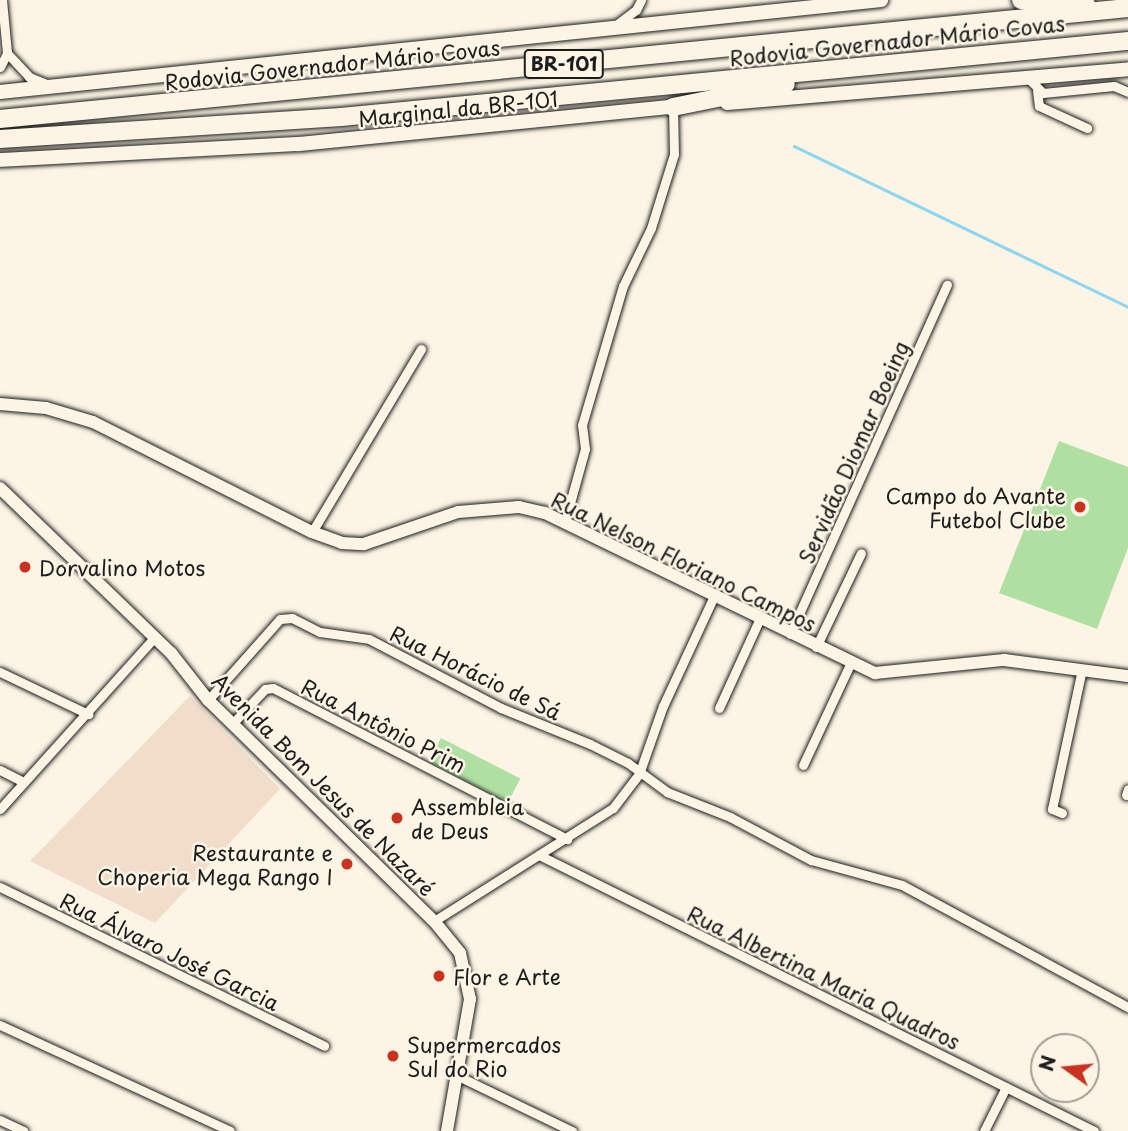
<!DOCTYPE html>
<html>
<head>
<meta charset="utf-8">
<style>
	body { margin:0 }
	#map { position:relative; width:1128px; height:1131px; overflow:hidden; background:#fcf5e5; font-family:"Playpen Sans",sans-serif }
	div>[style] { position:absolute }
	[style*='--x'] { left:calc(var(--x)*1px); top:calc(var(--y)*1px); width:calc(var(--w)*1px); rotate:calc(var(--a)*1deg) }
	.built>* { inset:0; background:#f1ddca }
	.green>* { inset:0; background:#afe0a1; transform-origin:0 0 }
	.stream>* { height:2.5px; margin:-1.25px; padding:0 1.25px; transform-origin:1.25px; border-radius:1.25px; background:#8ed6f0 }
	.roads { filter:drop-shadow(0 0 2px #1c1c1c) drop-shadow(0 0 2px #1c1c1c) }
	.minor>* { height:9px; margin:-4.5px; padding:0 4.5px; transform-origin:4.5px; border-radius:4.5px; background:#fcf5e5 }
	.tertiary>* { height:12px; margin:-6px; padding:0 6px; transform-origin:6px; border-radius:6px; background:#fcf5e5 }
	.secondary>* { height:12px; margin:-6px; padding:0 6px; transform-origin:6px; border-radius:6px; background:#fcf5e5 }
	.primary>* { height:14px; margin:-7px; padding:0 7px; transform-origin:7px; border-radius:7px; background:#fcf5e5 }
	.motorway>* { height:18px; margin:-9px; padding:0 9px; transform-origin:9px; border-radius:9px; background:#fcf5e5 }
	.dots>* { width:19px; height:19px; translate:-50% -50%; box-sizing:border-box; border:4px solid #fcf5e5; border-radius:50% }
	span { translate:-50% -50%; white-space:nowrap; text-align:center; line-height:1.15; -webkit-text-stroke:5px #fcf5e5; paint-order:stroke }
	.shield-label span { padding:2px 5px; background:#fcf5e5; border:2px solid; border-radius:5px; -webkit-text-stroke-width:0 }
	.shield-label { font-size:19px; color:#1c1c1c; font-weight:700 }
	.street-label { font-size:21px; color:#1c1c1c }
	.poi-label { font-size:21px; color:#1c1c1c }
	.right { translate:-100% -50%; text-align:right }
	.left { translate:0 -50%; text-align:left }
	.north { position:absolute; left:1030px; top:1033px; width:70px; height:70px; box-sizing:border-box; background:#fcf5e5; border:2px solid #a29e95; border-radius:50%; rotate:285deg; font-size:19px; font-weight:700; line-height:28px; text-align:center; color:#1c1c1c }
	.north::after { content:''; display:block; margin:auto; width:24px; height:32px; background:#c8321e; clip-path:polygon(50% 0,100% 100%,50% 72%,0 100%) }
</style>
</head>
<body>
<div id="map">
	<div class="built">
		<div style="clip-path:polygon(190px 696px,280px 789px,155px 923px,30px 861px)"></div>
	</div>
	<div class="green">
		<div style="clip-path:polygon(1059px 441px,1128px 467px,1128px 548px,1097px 629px,999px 593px)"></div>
		<div style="left:441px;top:738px;width:89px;height:27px;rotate:27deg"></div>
	</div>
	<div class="stream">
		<div style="--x:794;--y:146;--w:371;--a:25.7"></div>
	</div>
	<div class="roads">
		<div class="minor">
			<div style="--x:616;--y:25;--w:25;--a:-37"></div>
			<div style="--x:636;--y:10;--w:11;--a:-63"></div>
			<div style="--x:7;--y:53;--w:33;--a:47"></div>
			<div style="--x:29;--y:77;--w:22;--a:22"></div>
			<div style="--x:0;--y:67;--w:16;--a:-63"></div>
			<div style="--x:7;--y:53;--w:53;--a:-95.4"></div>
			<div style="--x:1029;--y:79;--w:20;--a:45"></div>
			<div style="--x:1043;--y:93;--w:71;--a:-5.6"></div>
			<div style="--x:1114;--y:86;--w:15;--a:23"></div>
			<div style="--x:1037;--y:90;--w:16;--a:83"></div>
			<div style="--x:1039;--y:106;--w:53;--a:24.6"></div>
			<div style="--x:565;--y:521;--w:75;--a:-74.5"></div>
			<div style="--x:585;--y:449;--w:24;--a:-97"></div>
			<div style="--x:582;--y:425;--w:145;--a:-73.6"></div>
			<div style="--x:623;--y:286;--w:64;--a:-64.2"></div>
			<div style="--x:651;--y:228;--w:77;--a:-72.7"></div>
			<div style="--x:674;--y:154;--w:47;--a:-91.2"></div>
			<div style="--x:312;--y:532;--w:213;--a:-59.2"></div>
			<div style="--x:790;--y:634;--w:383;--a:-65.8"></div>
			<div style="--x:816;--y:647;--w:104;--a:-64.4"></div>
			<div style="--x:0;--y:672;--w:98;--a:25.5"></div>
			<div style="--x:208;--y:700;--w:108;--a:-48.4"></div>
			<div style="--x:280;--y:619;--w:12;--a:-5"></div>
			<div style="--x:292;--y:618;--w:31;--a:27"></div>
			<div style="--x:320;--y:632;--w:49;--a:8.1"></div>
			<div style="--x:369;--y:639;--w:149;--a:27.6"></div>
			<div style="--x:501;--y:708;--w:96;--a:22"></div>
			<div style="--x:590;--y:744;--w:42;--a:26.6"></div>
			<div style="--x:628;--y:763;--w:49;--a:36.6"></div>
			<div style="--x:667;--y:792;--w:68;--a:21.6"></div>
			<div style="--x:730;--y:817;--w:92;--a:28"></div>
			<div style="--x:811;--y:860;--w:94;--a:15.4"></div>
			<div style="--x:902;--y:885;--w:257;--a:28.4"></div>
			<div style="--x:719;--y:708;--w:99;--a:-65.5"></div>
			<div style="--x:232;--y:724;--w:48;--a:-46.7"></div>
			<div style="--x:265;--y:689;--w:8;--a:-7"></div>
			<div style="--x:273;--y:688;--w:331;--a:27.2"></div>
			<div style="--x:803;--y:765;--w:111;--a:-65"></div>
			<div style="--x:0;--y:770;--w:27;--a:27"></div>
			<div style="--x:1126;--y:795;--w:6;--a:-72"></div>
			<div style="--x:0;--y:809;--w:232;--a:-48"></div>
			<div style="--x:1062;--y:813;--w:11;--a:-158"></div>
			<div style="--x:1052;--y:809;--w:143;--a:-77.9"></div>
			<div style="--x:539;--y:855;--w:620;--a:26.44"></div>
			<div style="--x:0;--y:887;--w:361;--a:26.1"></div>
			<div style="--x:434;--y:921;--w:212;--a:-32.3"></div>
			<div style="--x:613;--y:808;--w:43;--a:-52.6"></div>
			<div style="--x:639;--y:774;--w:72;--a:-70.6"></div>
			<div style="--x:663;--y:706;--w:123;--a:-65.1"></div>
			<div style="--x:0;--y:1025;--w:253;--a:24.7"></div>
			<div style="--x:458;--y:1076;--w:127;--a:25.8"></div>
			<div style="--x:0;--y:1120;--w:26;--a:25"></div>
			<div style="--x:984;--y:1131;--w:49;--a:-63.4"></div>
		</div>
		<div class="tertiary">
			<div style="--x:0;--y:404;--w:46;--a:5"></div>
			<div style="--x:46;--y:408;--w:49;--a:16.6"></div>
			<div style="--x:93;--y:422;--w:245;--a:26.7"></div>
			<div style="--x:312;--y:532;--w:32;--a:20"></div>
			<div style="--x:342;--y:543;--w:22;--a:3"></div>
			<div style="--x:364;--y:544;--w:99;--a:-18.8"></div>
			<div style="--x:458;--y:512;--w:61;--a:-4.7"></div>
			<div style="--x:519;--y:507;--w:27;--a:13"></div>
			<div style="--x:545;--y:513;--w:367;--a:25.9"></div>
			<div style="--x:875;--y:673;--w:130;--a:-5.8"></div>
			<div style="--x:1004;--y:660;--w:125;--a:7.4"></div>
		</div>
		<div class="secondary">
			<div style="--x:0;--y:488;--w:238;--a:44"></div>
			<div style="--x:171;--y:653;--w:60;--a:51.8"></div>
			<div style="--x:208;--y:700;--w:316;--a:44.4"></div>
			<div style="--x:434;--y:921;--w:41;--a:50.9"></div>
			<div style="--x:460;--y:953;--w:47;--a:77.7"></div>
			<div style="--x:470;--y:999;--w:134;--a:99.9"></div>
		</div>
		<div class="primary">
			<div style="--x:0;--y:92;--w:886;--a:-5.96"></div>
			<div style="--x:727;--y:103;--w:402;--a:-4.8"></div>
			<div style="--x:0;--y:160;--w:299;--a:-3.1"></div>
			<div style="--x:299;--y:144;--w:385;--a:-5.7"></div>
		</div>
		<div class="motorway">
			<div style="--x:1021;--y:0;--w:65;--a:3.5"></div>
			<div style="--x:673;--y:107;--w:115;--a:-11.5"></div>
			<div style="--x:0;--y:119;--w:1133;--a:-5.62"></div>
			<div style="--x:0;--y:139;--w:342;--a:-3.7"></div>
			<div style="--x:341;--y:117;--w:791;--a:-5.52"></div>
		</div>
	</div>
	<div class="dots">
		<div style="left:1080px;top:507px;background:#c8321e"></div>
		<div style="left:25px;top:567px;background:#c8321e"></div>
		<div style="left:397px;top:818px;background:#c8321e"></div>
		<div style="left:347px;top:864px;background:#c8321e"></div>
		<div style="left:439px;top:976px;background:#c8321e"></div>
		<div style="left:393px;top:1056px;background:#c8321e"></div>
	</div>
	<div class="shield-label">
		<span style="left:564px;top:64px">BR-101</span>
	</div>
	<div class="street-label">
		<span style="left:897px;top:40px;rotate:-6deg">Rodovia Governador Mário Covas</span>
		<span style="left:332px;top:64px;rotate:-6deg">Rodovia Governador Mário Covas</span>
		<span style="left:458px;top:108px;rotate:-6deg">Marginal da BR-101</span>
		<span style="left:853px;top:452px;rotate:-66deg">Servidão Diomar Boeing</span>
		<span style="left:684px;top:561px;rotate:26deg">Rua Nelson Floriano Campos</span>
		<span style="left:476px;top:672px;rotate:26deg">Rua Horácio de Sá</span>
		<span style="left:384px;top:725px;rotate:27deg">Rua Antônio Prim</span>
		<span style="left:324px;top:784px;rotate:45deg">Avenida Bom Jesus de Nazaré</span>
		<span style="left:170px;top:951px;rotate:26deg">Rua Álvaro José Garcia</span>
		<span style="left:824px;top:977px;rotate:26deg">Rua Albertina Maria Quadros</span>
	</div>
	<div class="poi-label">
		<span class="right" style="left:1066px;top:507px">Campo do Avante<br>Futebol Clube</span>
		<span class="left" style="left:39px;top:567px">Dorvalino Motos</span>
		<span class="left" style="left:411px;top:818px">Assembleia<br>de Deus</span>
		<span class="right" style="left:333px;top:864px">Restaurante e<br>Choperia Mega Rango I</span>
		<span class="left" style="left:453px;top:976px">Flor e Arte</span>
		<span class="left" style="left:407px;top:1056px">Supermercados<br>Sul do Rio</span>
	</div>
	<div class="north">N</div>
</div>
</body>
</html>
